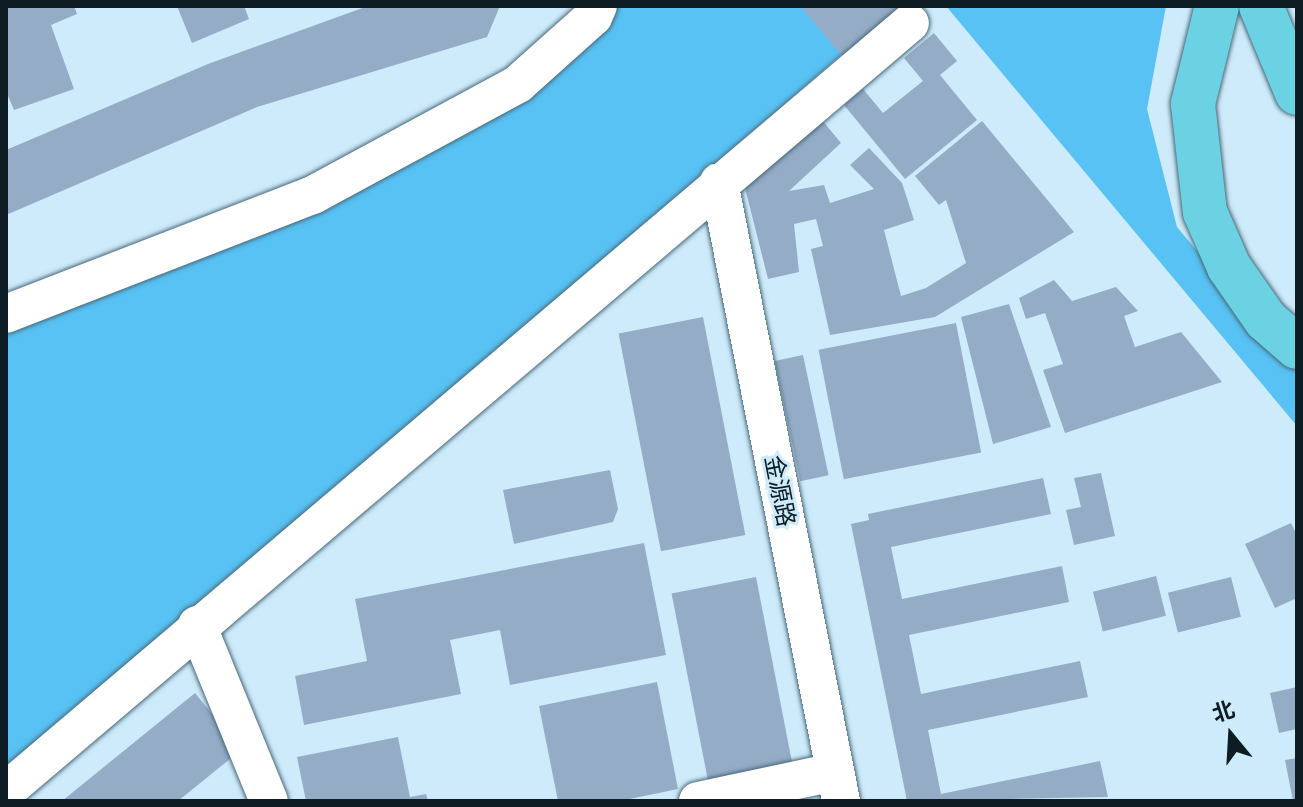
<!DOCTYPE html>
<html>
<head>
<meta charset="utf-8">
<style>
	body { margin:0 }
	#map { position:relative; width:1303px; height:807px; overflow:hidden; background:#ceebfb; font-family:Helvetica,"Noto Sans SC",sans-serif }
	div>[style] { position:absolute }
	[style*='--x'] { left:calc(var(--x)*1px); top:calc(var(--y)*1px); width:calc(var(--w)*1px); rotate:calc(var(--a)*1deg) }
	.green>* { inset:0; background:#58c2f4 }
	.building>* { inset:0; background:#95acc7; transform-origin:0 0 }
	.roads { filter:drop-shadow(0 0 2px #486879) drop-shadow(0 0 2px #486879) }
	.minor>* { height:38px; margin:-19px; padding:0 19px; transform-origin:19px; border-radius:19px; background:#fff }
	.highway>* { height:44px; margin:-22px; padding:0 22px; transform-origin:22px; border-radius:22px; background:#6bd2e4 }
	span { translate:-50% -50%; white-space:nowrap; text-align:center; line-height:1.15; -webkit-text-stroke:6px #ceebfb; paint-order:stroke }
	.street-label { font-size:24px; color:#0e1c23 }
	.frame { position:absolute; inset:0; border:8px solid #0e1c23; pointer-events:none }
	.north { position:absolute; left:1191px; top:695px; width:80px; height:80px; -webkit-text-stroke:6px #ceebfb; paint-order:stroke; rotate:342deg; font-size:22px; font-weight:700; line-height:32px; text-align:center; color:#0e1c23 }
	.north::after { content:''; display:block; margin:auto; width:28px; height:36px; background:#0e1c23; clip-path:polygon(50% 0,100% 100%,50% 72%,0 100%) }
</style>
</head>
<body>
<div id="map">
	<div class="green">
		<div style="clip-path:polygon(612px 6px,849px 6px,874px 27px,6px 773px,6px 329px,319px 209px)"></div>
		<div style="clip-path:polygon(946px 6px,1166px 6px,1147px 109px,1177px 227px,1282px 352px,1297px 361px,1297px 426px)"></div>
	</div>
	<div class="building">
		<div style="clip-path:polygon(6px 6px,74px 6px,77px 14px,51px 25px,74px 89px,14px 110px,6px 91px)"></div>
		<div style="clip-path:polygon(177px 6px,244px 6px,249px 19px,192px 43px)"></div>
		<div style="clip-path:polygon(368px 6px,500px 6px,487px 37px,257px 107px,6px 215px,6px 150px,208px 64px)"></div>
		<div style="clip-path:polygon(800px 6px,919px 6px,849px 64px)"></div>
		<div style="clip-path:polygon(934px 33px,957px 61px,940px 75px,977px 120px,905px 179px,844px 105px,863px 89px,883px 113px,923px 81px,904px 58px)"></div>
		<div style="clip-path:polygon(822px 120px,841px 143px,789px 191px,824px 185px,830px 203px,874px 189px,850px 165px,869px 148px,902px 183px,914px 220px,884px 230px,901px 296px,926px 288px,966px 263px,946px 200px,939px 205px,915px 176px,982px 121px,1074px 232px,935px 317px,830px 335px,811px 249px,823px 246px,816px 219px,794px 224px,799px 272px,768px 279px,745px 188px)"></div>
		<div style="clip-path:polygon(1054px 280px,1072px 301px,1116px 287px,1138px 311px,1124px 316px,1135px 347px,1181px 332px,1222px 382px,1065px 433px,1043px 370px,1063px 364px,1045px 313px,1026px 319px,1019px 298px)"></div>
		<div style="clip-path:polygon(1009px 304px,1051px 427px,993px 444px,961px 317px)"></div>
		<div style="left:703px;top:317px;width:222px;height:86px;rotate:79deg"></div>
		<div style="left:956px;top:323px;width:132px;height:140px;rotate:79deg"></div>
		<div style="left:803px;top:355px;width:123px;height:29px;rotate:78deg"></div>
		<div style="clip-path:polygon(610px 470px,618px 509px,613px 522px,514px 544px,503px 490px)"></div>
		<div style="clip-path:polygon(1101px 473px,1115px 536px,1074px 545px,1066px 510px,1081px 507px,1074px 478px)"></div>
		<div style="clip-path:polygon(1043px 478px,1051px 514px,891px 547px,902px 599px,1062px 566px,1069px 602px,909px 635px,921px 694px,1080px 661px,1088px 697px,928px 730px,941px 794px,1100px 761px,1108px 797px,907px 801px,851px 524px,869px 520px,868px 514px)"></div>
		<div style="clip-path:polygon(1291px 523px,1297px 535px,1297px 598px,1275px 608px,1245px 544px)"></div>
		<div style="clip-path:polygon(644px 543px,666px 655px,510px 685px,500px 630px,450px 640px,461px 694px,304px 725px,295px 676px,367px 661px,355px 599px)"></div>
		<div style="left:1156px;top:576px;width:41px;height:65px;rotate:76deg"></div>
		<div style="left:756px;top:577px;width:191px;height:86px;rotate:79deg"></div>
		<div style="left:1231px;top:577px;width:41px;height:65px;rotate:76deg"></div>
		<div style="clip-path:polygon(657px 682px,678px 789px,620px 801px,558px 801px,539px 706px)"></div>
		<div style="clip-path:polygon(1297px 687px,1297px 729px,1279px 733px,1270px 693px)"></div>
		<div style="clip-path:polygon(195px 693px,241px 750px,178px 801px,62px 801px)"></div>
		<div style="clip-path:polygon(398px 737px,410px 797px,426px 794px,428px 801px,306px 801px,297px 757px)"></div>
		<div style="clip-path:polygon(1297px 758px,1297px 801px,1293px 801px,1285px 760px)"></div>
	</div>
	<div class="roads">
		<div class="minor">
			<div style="--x:719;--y:182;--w:631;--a:78.85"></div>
			<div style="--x:6;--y:314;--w:329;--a:-21.2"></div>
			<div style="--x:313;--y:195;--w:233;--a:-28.4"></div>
			<div style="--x:518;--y:84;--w:101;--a:-41.8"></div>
			<div style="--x:593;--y:17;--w:12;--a:-66"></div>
			<div style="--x:197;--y:625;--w:190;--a:67.8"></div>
			<div style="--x:6;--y:791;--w:1186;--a:-40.35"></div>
			<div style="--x:698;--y:801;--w:140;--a:-12"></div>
		</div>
		<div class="highway">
			<div style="--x:1217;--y:6;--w:101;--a:103.8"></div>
			<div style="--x:1193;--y:104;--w:109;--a:83.7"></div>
			<div style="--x:1205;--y:212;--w:60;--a:66.4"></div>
			<div style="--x:1229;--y:267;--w:65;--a:55.1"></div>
			<div style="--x:1266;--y:320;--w:41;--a:41.1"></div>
			<div style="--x:1261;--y:6;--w:94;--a:67.5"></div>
		</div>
	</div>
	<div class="street-label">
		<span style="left:780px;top:491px;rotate:79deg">金源路</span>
	</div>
	<div class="frame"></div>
	<div class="north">北</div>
</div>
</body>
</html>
